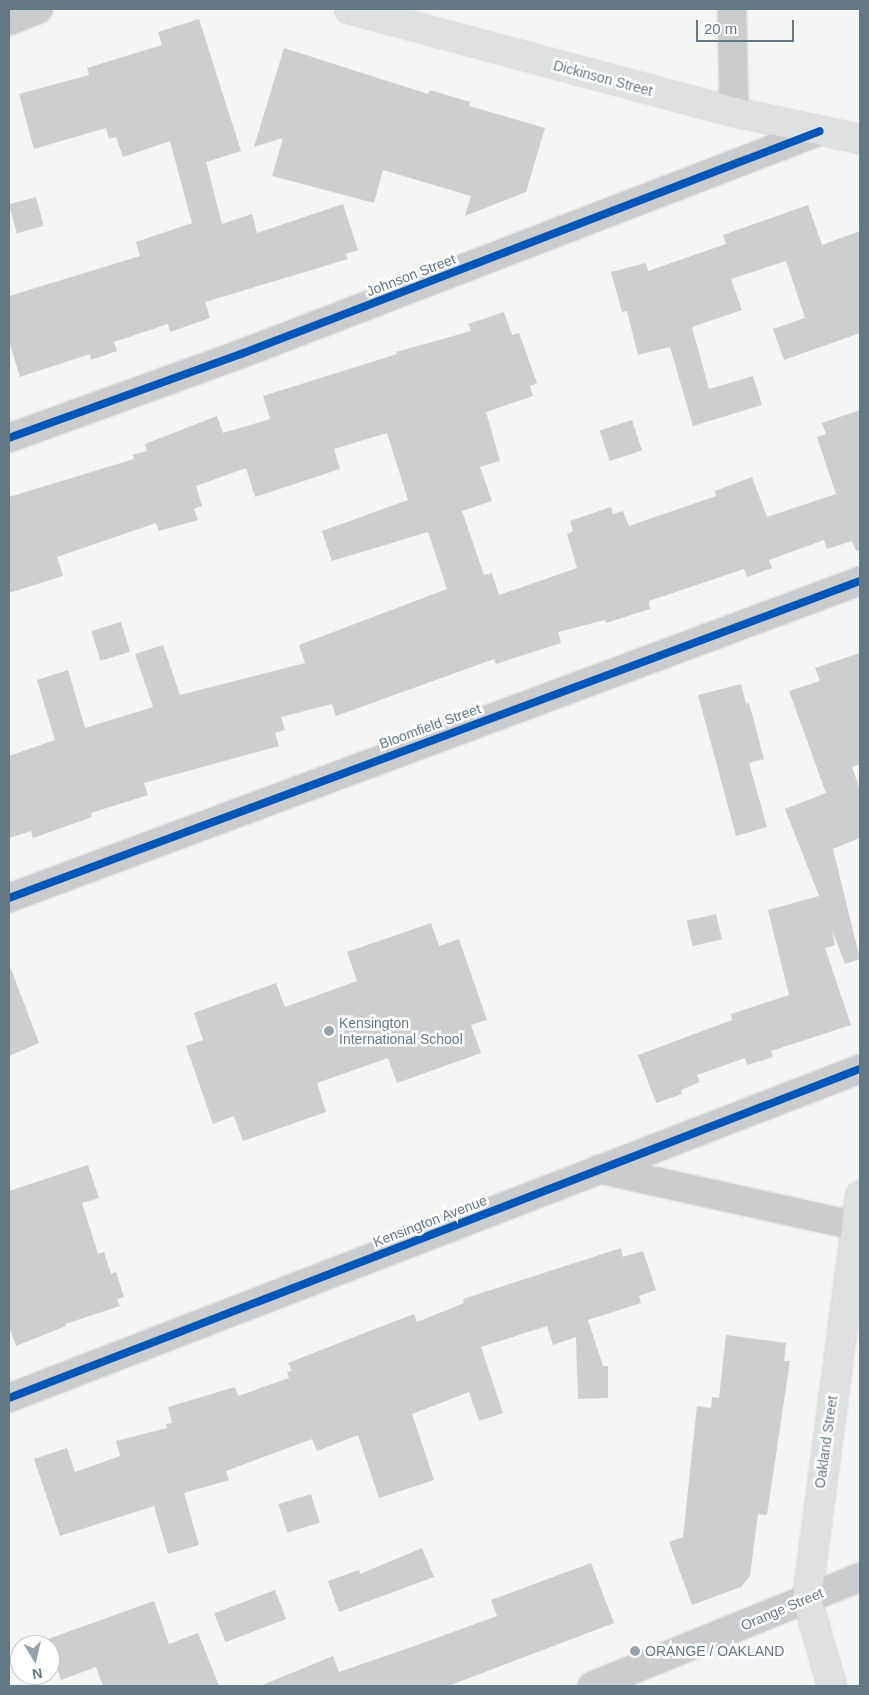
<!DOCTYPE html>
<html>
<head>
<meta charset="utf-8">
<style>
	body { margin:0 }
	#map { position:relative; width:869px; height:1695px; overflow:hidden; background:#f5f5f3; font-family:Helvetica,sans-serif }
	div>[style] { position:absolute }
	[style*='--x'] { left:calc(var(--x)*1px); top:calc(var(--y)*1px); width:calc(var(--w)*1px); rotate:calc(var(--a)*1deg) }
	.building>* { inset:0; background:#cdcece; transform-origin:0 0 }
	.roads { filter:drop-shadow(0 0 1px #d2d3d4) drop-shadow(0 0 1px #d2d3d4) }
	.minor>* { height:28px; margin:-14px; padding:0 14px; transform-origin:14px; border-radius:14px; background:#cacccd }
	.tertiary>* { height:28px; margin:-14px; padding:0 14px; transform-origin:14px; border-radius:14px; background:#cacccd }
	.secondary>* { height:28px; margin:-14px; padding:0 14px; transform-origin:14px; border-radius:14px; background:#dfe0e0 }
	.cycleway>* { height:8px; margin:-4px; padding:0 4px; transform-origin:4px; border-radius:4px; background:#0057b8 }
	.dots>* { width:14px; height:14px; translate:-50% -50%; box-sizing:border-box; border:2px solid #fff; border-radius:50% }
	span { translate:-50% -50%; white-space:nowrap; text-align:center; line-height:1.15; -webkit-text-stroke:5px #fff; paint-order:stroke }
	.street-label { font-size:14px; color:#647884 }
	.poi-label { font-size:14px; color:#647884 }
	.left { translate:0 -50%; text-align:left }
	.frame { position:absolute; inset:0; border:10px solid #647884; pointer-events:none }
	.north { position:absolute; left:10px; top:1635px; width:50px; height:50px; box-sizing:border-box; background:#fff; border:1px solid #c1c9ce; border-radius:50%; rotate:171deg; font-size:14px; font-weight:700; line-height:20px; text-align:center; color:#647884 }
	.north::after { content:''; display:block; margin:auto; width:18px; height:22px; background:#97a4ab; clip-path:polygon(50% 0,100% 100%,50% 72%,0 100%) }
	.scale { position:absolute; left:696px; top:20px; width:98px; height:22px; box-sizing:border-box; border:2px solid #647884; border-top:0; padding-left:6px; font-size:15px; line-height:18px; white-space:nowrap; color:#647884; -webkit-text-stroke:4px #fff; paint-order:stroke }
</style>
</head>
<body>
<div id="map">
	<div class="building">
		<div style="clip-path:polygon(199px 19px,241px 151px,206px 162px,222px 224px,252px 214px,257px 233px,343px 204px,358px 250px,346px 254px,348px 259px,205px 302px,210px 318px,170px 332px,168px 324px,114px 342px,117px 351px,91px 360px,90px 354px,20px 377px,9px 341px,9px 296px,140px 256px,136px 242px,192px 223px,170px 141px,123px 157px,116px 137px,109px 139px,106px 128px,34px 149px,19px 94px,89px 75px,87px 68px,162px 45px,158px 32px)"></div>
		<div style="clip-path:polygon(284px 48px,428px 94px,430px 90px,470px 102px,469px 106px,545px 128px,526px 192px,465px 216px,471px 196px,383px 170px,374px 203px,272px 176px,283px 138px,254px 147px)"></div>
		<div style="left:36px;top:197px;width:30px;height:28px;rotate:75deg"></div>
		<div style="clip-path:polygon(808px 205px,822px 245px,860px 231px,860px 333px,784px 360px,773px 329px,805px 318px,786px 261px,731px 279px,742px 310px,692px 327px,709px 389px,753px 376px,762px 405px,693px 426px,670px 347px,638px 355px,627px 311px,622px 312px,611px 272px,646px 263px,648px 271px,726px 244px,723px 235px)"></div>
		<div style="clip-path:polygon(504px 312px,512px 335px,519px 333px,537px 383px,530px 386px,533px 396px,486px 412px,500px 461px,480px 467px,492px 501px,462px 511px,484px 575px,492px 573px,499px 595px,577px 568px,567px 534px,573px 531px,570px 521px,611px 507px,613px 514px,623px 511px,629px 526px,716px 496px,715px 491px,752px 477px,767px 517px,836px 494px,817px 437px,826px 434px,822px 423px,860px 410px,860px 550px,856px 551px,852px 541px,827px 549px,824px 540px,769px 560px,772px 568px,747px 577px,744px 569px,649px 601px,650px 609px,606px 623px,605px 620px,558px 632px,561px 643px,496px 664px,494px 659px,336px 716px,332px 704px,281px 717px,285px 730px,275px 733px,279px 746px,144px 783px,148px 795px,91px 813px,92px 817px,33px 838px,31px 831px,9px 838px,9px 756px,55px 740px,37px 680px,68px 670px,85px 728px,153px 707px,135px 654px,163px 645px,180px 695px,305px 663px,299px 645px,447px 589px,428px 532px,332px 561px,322px 531px,408px 500px,387px 433px,334px 449px,340px 469px,255px 497px,246px 468px,196px 486px,202px 506px,194px 509px,198px 520px,159px 531px,156px 523px,57px 557px,63px 576px,9px 593px,9px 497px,134px 459px,132px 455px,147px 451px,145px 444px,217px 416px,223px 433px,270px 419px,263px 396px,397px 354px,396px 352px,471px 331px,468px 324px)"></div>
		<div style="left:632px;top:420px;width:32px;height:34px;rotate:72deg"></div>
		<div style="left:121px;top:622px;width:31px;height:31px;rotate:73deg"></div>
		<div style="clip-path:polygon(860px 653px,860px 764px,852px 767px,860px 790px,860px 838px,833px 849px,860px 959px,845px 964px,832px 930px,835px 945px,825px 948px,851px 1025px,771px 1051px,773px 1057px,747px 1065px,745px 1058px,697px 1075px,700px 1082px,681px 1090px,682px 1094px,656px 1103px,638px 1055px,732px 1020px,731px 1014px,789px 995px,768px 910px,819px 896px,785px 809px,826px 793px,789px 691px,820px 681px,815px 668px)"></div>
		<div style="clip-path:polygon(741px 684px,746px 704px,749px 703px,764px 759px,749px 763px,767px 827px,736px 836px,698px 695px)"></div>
		<div style="left:716px;top:914px;width:26px;height:30px;rotate:77deg"></div>
		<div style="clip-path:polygon(431px 923px,439px 946px,459px 939px,487px 1020px,471px 1025px,481px 1053px,397px 1083px,388px 1058px,317px 1083px,326px 1112px,243px 1141px,234px 1116px,213px 1124px,186px 1046px,203px 1040px,194px 1013px,276px 983px,285px 1007px,357px 981px,347px 952px)"></div>
		<div style="clip-path:polygon(11px 969px,39px 1043px,9px 1056px,9px 970px)"></div>
		<div style="clip-path:polygon(88px 1165px,99px 1198px,82px 1203px,98px 1254px,104px 1252px,111px 1274px,116px 1272px,124px 1297px,117px 1299px,120px 1306px,65px 1324px,66px 1326px,16px 1346px,9px 1327px,9px 1191px)"></div>
		<div style="clip-path:polygon(621px 1248px,623px 1257px,643px 1251px,656px 1290px,639px 1296px,641px 1303px,588px 1320px,603px 1366px,608px 1366px,608px 1398px,578px 1399px,576px 1337px,553px 1345px,547px 1326px,481px 1347px,503px 1413px,479px 1421px,469px 1392px,412px 1414px,434px 1480px,379px 1498px,358px 1435px,317px 1451px,312px 1439px,226px 1471px,229px 1480px,184px 1493px,199px 1545px,168px 1554px,154px 1506px,60px 1536px,34px 1459px,67px 1448px,75px 1472px,120px 1456px,116px 1441px,167px 1428px,166px 1424px,172px 1423px,168px 1407px,235px 1387px,238px 1396px,289px 1378px,287px 1372px,292px 1371px,288px 1363px,372px 1330px,414px 1314px,417px 1322px,464px 1303px,463px 1299px)"></div>
		<div style="clip-path:polygon(726px 1335px,786px 1343px,784px 1361px,790px 1361px,767px 1515px,758px 1514px,750px 1576px,741px 1587px,692px 1605px,669px 1542px,683px 1537px,697px 1406px,711px 1408px,712px 1397px,719px 1398px)"></div>
		<div style="left:311px;top:1494px;width:30px;height:34px;rotate:73deg"></div>
		<div style="clip-path:polygon(422px 1548px,434px 1577px,339px 1612px,328px 1581px,359px 1570px,360px 1574px)"></div>
		<div style="clip-path:polygon(591px 1563px,614px 1623px,448px 1686px,260px 1686px,333px 1656px,339px 1672px,420px 1644px,497px 1616px,491px 1600px)"></div>
		<div style="left:275px;top:1590px;width:31px;height:65px;rotate:69deg"></div>
		<div style="clip-path:polygon(154px 1601px,169px 1644px,198px 1633px,219px 1686px,103px 1686px,96px 1667px,61px 1680px,50px 1645px,45px 1640px)"></div>
	</div>
	<div class="roads">
		<div class="minor">
			<div style="--x:732;--y:9;--w:103;--a:88.9"></div>
			<div style="--x:9;--y:21;--w:32;--a:-22"></div>
			<div style="--x:9;--y:438;--w:247;--a:-19.9"></div>
			<div style="--x:241;--y:354;--w:620;--a:-21.06"></div>
			<div style="--x:9;--y:898;--w:908;--a:-20.43"></div>
			<div style="--x:599;--y:1169;--w:263;--a:12.5"></div>
			<div style="--x:9;--y:1398;--w:912;--a:-21.14"></div>
		</div>
		<div class="tertiary">
			<div style="--x:592;--y:1686;--w:289;--a:-22.1"></div>
		</div>
		<div class="secondary">
			<div style="--x:349;--y:9;--w:399;--a:15"></div>
			<div style="--x:734;--y:112;--w:129;--a:12.1"></div>
			<div style="--x:832;--y:1686;--w:91;--a:-106"></div>
			<div style="--x:807;--y:1599;--w:407;--a:-82.5"></div>
		</div>
	</div>
	<div class="cycleway">
		<div style="--x:9;--y:438;--w:247;--a:-19.9"></div>
		<div style="--x:241;--y:354;--w:620;--a:-21.06"></div>
		<div style="--x:9;--y:898;--w:908;--a:-20.43"></div>
		<div style="--x:9;--y:1398;--w:912;--a:-21.14"></div>
	</div>
	<div class="dots">
		<div style="left:329px;top:1031px;background:#97a4ab"></div>
		<div style="left:635px;top:1651px;background:#97a4ab"></div>
	</div>
	<div class="street-label">
		<span style="left:603px;top:78px;rotate:15deg">Dickinson Street</span>
		<span style="left:411px;top:275px;rotate:-21deg">Johnson Street</span>
		<span style="left:430px;top:726px;rotate:-20deg">Bloomfield Street</span>
		<span style="left:430px;top:1221px;rotate:-21deg">Kensington Avenue</span>
		<span style="left:826px;top:1442px;rotate:-82deg">Oakland Street</span>
		<span style="left:782px;top:1609px;rotate:-23deg">Orange Street</span>
	</div>
	<div class="poi-label">
		<span class="left" style="left:339px;top:1031px">Kensington<br>International School</span>
		<span class="left" style="left:645px;top:1651px">ORANGE / OAKLAND</span>
	</div>
	<div class="frame"></div>
	<div class="north">N</div>
	<div class="scale">20 m</div>
</div>
</body>
</html>
